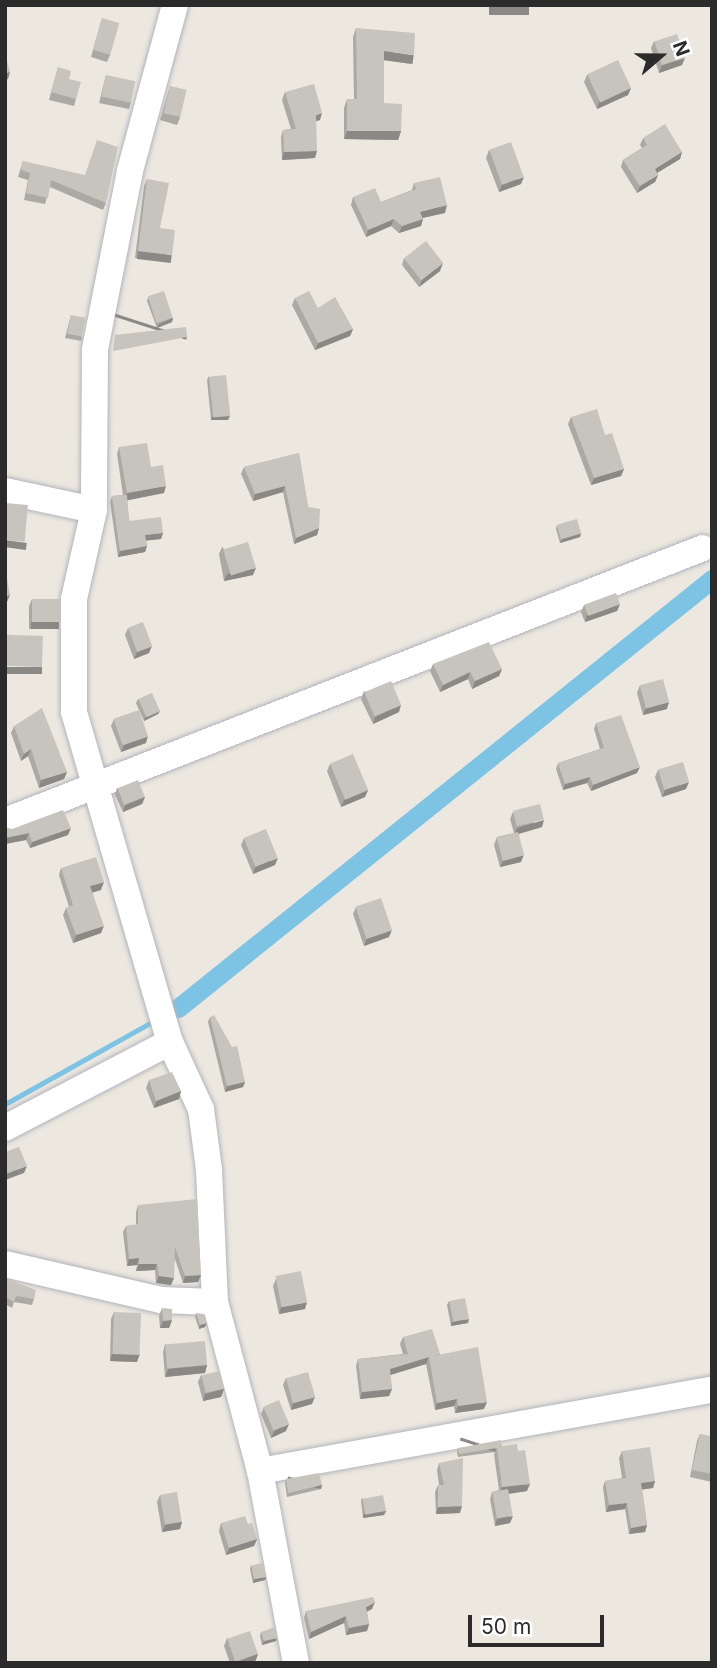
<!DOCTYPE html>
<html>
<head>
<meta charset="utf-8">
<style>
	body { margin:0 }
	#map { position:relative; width:717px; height:1668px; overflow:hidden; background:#ece7df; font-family:Inter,sans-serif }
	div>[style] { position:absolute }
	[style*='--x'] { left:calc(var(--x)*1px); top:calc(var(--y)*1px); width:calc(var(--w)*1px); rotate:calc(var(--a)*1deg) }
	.stream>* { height:5px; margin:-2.5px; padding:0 2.5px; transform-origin:2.5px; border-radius:2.5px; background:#7cc3e4 }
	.canal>* { height:19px; margin:-9.5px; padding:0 9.5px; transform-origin:9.5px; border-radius:9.5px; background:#7cc3e4 }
	.roads { filter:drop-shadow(0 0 2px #b2b4bd) drop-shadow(0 0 2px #b2b4bd) }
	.minor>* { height:26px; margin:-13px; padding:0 13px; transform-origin:13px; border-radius:13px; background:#fff }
	.wall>* { inset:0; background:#aba9a3 }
	.shaded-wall>* { inset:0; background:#8b8985; transform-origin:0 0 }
	.building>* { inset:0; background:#c7c4be; transform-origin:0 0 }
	span { translate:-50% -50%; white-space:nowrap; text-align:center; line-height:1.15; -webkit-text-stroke:7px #fff; paint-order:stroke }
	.frame { position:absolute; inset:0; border:7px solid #2b2b2b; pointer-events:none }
	.north { position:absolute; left:626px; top:21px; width:70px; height:70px; -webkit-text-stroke:5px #fff; paint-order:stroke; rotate:70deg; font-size:19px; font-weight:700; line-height:28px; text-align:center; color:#2b2b2b }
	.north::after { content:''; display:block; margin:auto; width:24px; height:32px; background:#2b2b2b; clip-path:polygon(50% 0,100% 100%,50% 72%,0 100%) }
	.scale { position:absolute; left:468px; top:1615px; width:136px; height:32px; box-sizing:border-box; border:4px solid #2b2b2b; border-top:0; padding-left:9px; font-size:21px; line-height:24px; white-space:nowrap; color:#2b2b2b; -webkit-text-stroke:5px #fff; paint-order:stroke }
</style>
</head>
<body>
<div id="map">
	<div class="stream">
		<div style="--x:5;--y:1104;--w:174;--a:-29.2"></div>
	</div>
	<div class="canal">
		<div style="--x:178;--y:1008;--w:685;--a:-38.78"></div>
	</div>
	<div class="roads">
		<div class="minor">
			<div style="--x:175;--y:5;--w:172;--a:105.2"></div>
			<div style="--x:130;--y:171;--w:182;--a:101.1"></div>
			<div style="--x:95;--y:350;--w:160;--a:90.4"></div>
			<div style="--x:94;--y:510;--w:91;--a:102.7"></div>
			<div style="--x:74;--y:599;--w:113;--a:90"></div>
			<div style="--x:74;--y:712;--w:344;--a:73.8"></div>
			<div style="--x:170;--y:1042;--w:74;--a:65.2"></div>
			<div style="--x:201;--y:1109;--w:62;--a:82.5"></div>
			<div style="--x:209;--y:1170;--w:132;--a:87.4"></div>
			<div style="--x:215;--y:1302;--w:175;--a:75.1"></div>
			<div style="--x:260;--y:1471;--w:195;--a:79.4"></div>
			<div style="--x:5;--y:491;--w:91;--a:12.1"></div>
			<div style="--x:5;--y:821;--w:749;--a:-21.36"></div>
			<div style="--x:5;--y:1128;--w:186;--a:-27.5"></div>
			<div style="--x:5;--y:1264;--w:160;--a:13"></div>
			<div style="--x:161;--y:1300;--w:54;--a:2.1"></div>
			<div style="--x:260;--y:1471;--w:459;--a:-10.2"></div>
		</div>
	</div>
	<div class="wall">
		<div style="clip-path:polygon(102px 18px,110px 55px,107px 62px,91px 57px)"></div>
		<div style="clip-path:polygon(356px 28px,411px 64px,384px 60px,384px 103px,401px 131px,398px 140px,344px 139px,344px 108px,347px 99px,354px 99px,353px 37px)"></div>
		<div style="clip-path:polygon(654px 41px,682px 65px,659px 73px,651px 48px)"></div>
		<div style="clip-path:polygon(58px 67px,69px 79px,76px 99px,74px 106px,49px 100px)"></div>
		<div style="clip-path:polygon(106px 75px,131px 102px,129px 109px,99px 103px)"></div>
		<div style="clip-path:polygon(587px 75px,631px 88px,628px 95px,597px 109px,584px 82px)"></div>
		<div style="clip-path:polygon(170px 86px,180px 118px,177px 125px,160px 120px)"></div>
		<div style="clip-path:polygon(285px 92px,320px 120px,316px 121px,315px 158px,282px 160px,281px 137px,283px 130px,291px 129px,282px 100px)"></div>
		<div style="clip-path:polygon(643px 138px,682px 152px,680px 159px,657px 173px,658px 175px,655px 182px,637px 193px,621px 167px,623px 160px,642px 148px,640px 145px)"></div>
		<div style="clip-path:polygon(489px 150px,521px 184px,499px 192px,486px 158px)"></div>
		<div style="clip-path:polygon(23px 161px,106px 203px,103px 210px,50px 187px,45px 204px,24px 200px,28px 180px,18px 177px)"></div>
		<div style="clip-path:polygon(147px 179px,160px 228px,169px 262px,135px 258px,144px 186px)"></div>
		<div style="clip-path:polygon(414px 183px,445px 213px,423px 218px,421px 226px,399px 233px,391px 226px,366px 237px,351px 205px,353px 197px,381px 202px,412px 190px)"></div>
		<div style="clip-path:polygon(404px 258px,440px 271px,419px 287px,402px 265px)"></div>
		<div style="clip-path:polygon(148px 297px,173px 318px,172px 322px,157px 328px,147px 301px)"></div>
		<div style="clip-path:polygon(295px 298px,318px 308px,353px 329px,350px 336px,315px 350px,292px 305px)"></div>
		<div style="clip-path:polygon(71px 315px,82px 337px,81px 341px,65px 338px)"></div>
		<div style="clip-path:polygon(209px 376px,228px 420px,211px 420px,207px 380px)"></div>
		<div style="clip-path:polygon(571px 417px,605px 435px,624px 469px,621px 476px,591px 485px,568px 424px)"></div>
		<div style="clip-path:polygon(119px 447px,151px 467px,164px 493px,127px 500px,129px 521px,163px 533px,161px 539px,146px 540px,147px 546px,145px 552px,118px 557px,110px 502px,112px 496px,123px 495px,117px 454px)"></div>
		<div style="clip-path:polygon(299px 453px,308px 507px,319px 528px,317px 535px,294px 544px,283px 492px,253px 501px,241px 474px,244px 467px)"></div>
		<div style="clip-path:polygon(557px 525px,581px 533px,580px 537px,560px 543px,556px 529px)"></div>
		<div style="clip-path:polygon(222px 547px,253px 575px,224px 581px,219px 554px)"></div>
		<div style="clip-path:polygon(32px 599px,59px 622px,57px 629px,29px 629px,29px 606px)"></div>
		<div style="clip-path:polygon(620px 604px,617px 611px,585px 622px,581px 612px,584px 605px)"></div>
		<div style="clip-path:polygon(128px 628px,149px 653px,134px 659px,125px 635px)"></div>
		<div style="clip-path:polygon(433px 664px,502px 669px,499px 676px,472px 689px,468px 679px,440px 692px,430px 671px)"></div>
		<div style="clip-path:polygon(640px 685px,667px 709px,643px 715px,637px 693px)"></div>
		<div style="clip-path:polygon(364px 691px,399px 712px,373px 724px,361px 699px)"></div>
		<div style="clip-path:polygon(138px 699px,160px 711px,158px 714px,144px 721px,136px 703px)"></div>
		<div style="clip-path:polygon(114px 719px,146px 743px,121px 752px,111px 726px)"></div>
		<div style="clip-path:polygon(596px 723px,637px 773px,591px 791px,587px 783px,563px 790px,556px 769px,558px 763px,600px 749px,594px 729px)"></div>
		<div style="clip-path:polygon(14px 726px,67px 772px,64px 779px,39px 788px,28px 756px,21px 761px,11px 733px)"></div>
		<div style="clip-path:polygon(330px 764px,368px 790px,365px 797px,341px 807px,327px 771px)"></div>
		<div style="clip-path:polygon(658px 770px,686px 789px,662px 797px,655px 777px)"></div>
		<div style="clip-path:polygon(117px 788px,145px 797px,142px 804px,123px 812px,115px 795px)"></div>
		<div style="clip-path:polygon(513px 812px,542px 827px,519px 834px,521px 862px,500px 867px,494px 845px,497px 837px,514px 833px,510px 819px)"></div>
		<div style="clip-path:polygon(5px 828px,12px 829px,68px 835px,30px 848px,26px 840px,5px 844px)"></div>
		<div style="clip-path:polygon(244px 838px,275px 865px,253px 874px,241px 845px)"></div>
		<div style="clip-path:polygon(61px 868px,101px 890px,92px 892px,101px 933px,73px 943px,63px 915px,66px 908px,69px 907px,59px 875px)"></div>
		<div style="clip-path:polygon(356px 907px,389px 937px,364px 946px,353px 914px)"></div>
		<div style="clip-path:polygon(210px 1017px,245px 1082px,243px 1087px,225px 1092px,208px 1022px)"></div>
		<div style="clip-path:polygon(149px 1080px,181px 1091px,179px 1099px,154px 1108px,146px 1088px)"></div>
		<div style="clip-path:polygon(138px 1205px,201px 1275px,198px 1282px,183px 1283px,175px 1259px,171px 1285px,156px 1283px,155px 1270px,136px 1271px,137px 1265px,127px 1266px,123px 1232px,126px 1226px,136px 1225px,136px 1212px)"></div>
		<div style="clip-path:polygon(5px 1278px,34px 1299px,32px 1305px,14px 1302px,12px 1308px,5px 1304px)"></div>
		<div style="clip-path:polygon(276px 1279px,305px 1309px,279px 1314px,273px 1286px)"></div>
		<div style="clip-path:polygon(449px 1301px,468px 1323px,451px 1326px,447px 1305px)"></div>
		<div style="clip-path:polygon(162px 1308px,172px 1320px,169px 1328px,160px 1328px,159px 1316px)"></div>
		<div style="clip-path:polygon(114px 1312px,137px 1362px,110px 1361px,111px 1319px)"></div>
		<div style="clip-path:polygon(196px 1313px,205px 1327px,199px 1329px,195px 1317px)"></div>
		<div style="clip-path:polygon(403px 1337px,440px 1354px,484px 1409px,455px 1413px,454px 1406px,435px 1410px,426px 1364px,390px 1375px,392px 1389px,389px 1396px,360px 1399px,356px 1366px,358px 1359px,403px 1354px,400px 1344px)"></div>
		<div style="clip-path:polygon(165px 1344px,207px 1365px,205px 1373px,165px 1377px,163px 1352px)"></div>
		<div style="clip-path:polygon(201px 1375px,224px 1389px,221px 1397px,203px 1401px,198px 1382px)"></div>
		<div style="clip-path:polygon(286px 1378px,312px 1404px,291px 1410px,283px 1385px)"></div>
		<div style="clip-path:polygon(264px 1407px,286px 1431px,271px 1438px,261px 1414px)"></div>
		<div style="clip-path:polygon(700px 1434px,712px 1437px,712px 1482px,690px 1477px,697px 1441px)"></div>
		<div style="clip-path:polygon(502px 1446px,518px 1451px,527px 1491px,509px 1494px,510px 1523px,495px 1526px,490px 1499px,492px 1492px,499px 1490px,494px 1454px,495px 1452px,458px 1457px,457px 1452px,458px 1448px)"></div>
		<div style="clip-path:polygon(622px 1451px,655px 1481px,653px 1488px,642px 1489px,647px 1525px,645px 1532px,629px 1534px,625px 1509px,606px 1512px,603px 1487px,605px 1481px,622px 1478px,619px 1458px)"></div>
		<div style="clip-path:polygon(439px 1463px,460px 1513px,436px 1514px,435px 1492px,438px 1485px,439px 1485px,437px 1470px)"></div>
		<div style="clip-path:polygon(286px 1479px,322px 1485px,321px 1489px,287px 1497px,285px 1483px)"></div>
		<div style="clip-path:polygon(160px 1495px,182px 1522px,180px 1529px,162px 1532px,157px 1502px)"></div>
		<div style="clip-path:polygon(362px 1498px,386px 1511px,384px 1515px,363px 1518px,361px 1501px)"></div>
		<div style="clip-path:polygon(221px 1523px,248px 1524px,257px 1539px,254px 1546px,226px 1555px,219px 1531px)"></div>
		<div style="clip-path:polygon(251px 1565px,265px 1580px,253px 1583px,250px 1569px)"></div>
		<div style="clip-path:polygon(372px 1609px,367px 1612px,369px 1624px,367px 1631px,346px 1635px,344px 1623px,309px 1639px,304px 1618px,306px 1611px)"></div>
		<div style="clip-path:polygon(261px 1632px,276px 1641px,262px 1645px,260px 1636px)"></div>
		<div style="clip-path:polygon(227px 1638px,258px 1654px,255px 1662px,252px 1663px,230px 1663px,224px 1646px)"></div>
	</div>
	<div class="shaded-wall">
		<div style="left:489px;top:7px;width:40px;height:8px"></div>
		<div style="left:384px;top:51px;width:30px;height:9px;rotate:8deg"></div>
		<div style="clip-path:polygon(685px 58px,682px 65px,659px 73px,662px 65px)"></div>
		<div style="clip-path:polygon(10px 72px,8px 79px,5px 80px,5px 73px)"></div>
		<div style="clip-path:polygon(631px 88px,628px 95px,597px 109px,599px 102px)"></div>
		<div style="clip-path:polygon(322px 113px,320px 120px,313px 122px,316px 115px)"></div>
		<div style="clip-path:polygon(347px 131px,401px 131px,398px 140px,344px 139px)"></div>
		<div style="clip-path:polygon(317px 151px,315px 158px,282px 160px,284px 152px)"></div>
		<div style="clip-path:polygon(682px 152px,680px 159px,652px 176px,655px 169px)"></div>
		<div style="clip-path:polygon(658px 175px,655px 182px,637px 193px,640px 186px)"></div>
		<div style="clip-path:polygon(524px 177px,521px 184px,499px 192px,502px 185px)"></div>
		<div style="clip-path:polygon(447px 205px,445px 213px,417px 219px,420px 212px)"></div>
		<div style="clip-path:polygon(394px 219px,391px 226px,366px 237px,368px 230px)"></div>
		<div style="clip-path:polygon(423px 219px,421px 226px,399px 233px,402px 226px)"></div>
		<div style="left:138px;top:251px;width:34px;height:8px;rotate:7deg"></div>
		<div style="clip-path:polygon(443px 263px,440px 271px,419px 287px,422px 280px)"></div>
		<div style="clip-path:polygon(173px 318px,172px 322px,157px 328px,159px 324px)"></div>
		<div style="clip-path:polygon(353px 329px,350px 336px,315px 350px,318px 343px)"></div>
		<div style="left:187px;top:337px;width:3px;height:75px;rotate:108deg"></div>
		<div style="clip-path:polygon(230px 416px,228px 420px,211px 420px,212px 417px)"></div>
		<div style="clip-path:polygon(624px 469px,621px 476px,591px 485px,594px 478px)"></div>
		<div style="clip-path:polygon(166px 486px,164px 493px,124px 501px,127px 493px)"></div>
		<div style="clip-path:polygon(285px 486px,283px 492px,253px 501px,255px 494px)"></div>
		<div style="clip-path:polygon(319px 528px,317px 535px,294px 544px,296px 538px)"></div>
		<div style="clip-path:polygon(163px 533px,161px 539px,143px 541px,145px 535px)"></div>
		<div style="clip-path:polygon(581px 533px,580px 537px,560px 543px,562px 539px)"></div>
		<div style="left:5px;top:540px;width:22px;height:7px;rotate:8deg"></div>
		<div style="clip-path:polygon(147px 546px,145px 552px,118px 557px,120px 551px)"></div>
		<div style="clip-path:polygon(256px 568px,253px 575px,224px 581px,227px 574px)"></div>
		<div style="clip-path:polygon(10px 595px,7px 602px,5px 602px,5px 596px)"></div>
		<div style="clip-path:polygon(620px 604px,617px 611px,585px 622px,587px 615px)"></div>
		<div style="left:31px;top:622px;width:28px;height:7px"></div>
		<div style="clip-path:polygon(152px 646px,149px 653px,134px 659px,137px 652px)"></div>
		<div style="left:5px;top:667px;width:37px;height:7px"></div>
		<div style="clip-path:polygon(502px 669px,499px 676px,472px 689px,475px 681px)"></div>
		<div style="clip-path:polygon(470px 672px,468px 679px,440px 692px,443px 685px)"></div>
		<div style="clip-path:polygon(669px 702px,667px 709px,643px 715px,646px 708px)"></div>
		<div style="clip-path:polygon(401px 705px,399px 712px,373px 724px,375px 717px)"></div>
		<div style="clip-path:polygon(160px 711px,158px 714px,144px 721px,145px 717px)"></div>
		<div style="clip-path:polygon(148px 736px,146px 743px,121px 752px,124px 745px)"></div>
		<div style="clip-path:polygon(31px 749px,28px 756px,21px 761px,24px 754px)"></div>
		<div style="clip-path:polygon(640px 767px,637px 773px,591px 791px,593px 785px)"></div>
		<div style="clip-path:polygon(67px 772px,64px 779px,39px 788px,41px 780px)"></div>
		<div style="clip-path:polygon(590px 777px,587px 783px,563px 790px,565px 784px)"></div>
		<div style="clip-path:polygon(689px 782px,686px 789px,662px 797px,665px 790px)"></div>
		<div style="clip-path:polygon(368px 790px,365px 797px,341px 807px,344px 800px)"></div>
		<div style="clip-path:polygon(145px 797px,142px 804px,123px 812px,125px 805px)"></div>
		<div style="clip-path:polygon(544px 820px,542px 827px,514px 835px,517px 828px)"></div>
		<div style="clip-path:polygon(71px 828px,68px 835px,30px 848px,32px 842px)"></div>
		<div style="clip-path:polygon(29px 833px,26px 840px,5px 844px,5px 838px)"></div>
		<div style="clip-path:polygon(524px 855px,521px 862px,500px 867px,503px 860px)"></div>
		<div style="clip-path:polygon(278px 858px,275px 865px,253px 874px,255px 867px)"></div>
		<div style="clip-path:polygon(104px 882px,101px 890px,88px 894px,90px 886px)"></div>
		<div style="clip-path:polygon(104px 926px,101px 933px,73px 943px,76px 935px)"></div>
		<div style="clip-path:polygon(392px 930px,389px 937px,364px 946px,367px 938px)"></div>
		<div style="clip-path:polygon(245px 1082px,243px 1087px,225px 1092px,227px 1086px)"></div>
		<div style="clip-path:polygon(181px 1091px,179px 1099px,154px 1108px,156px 1101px)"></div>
		<div style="clip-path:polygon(27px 1166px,24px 1173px,5px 1180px,5px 1174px)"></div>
		<div style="clip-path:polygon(139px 1258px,137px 1265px,127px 1266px,129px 1259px)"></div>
		<div style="clip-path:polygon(139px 1264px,157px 1264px,155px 1270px,136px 1271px)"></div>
		<div style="clip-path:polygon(201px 1275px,198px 1282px,183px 1283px,185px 1276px)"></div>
		<div style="clip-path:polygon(159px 1276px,174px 1278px,171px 1285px,156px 1283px)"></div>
		<div style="clip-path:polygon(307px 1302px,305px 1309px,279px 1314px,281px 1307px)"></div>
		<div style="clip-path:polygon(469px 1319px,468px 1323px,451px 1326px,452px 1322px)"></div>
		<div style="clip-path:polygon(172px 1320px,169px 1328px,160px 1328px,163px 1321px)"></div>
		<div style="clip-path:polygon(207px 1323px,205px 1327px,199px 1329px,200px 1325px)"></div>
		<div style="clip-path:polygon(112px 1354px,140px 1354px,137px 1362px,110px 1361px)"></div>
		<div style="clip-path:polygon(429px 1357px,426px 1364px,387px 1376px,390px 1369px)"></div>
		<div style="clip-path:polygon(207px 1365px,205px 1373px,165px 1377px,168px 1369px)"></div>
		<div style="clip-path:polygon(224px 1389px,221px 1397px,203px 1401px,205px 1394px)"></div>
		<div style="clip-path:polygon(392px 1389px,389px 1396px,360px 1399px,362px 1392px)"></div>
		<div style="clip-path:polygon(315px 1397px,312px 1404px,291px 1410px,293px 1403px)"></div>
		<div style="clip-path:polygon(457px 1399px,454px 1406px,435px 1410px,437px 1403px)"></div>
		<div style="clip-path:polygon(487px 1402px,484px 1409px,455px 1413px,458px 1406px)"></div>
		<div style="clip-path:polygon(289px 1424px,286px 1431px,271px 1438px,274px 1431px)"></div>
		<div style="left:496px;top:1449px;width:3px;height:37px;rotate:108deg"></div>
		<div style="clip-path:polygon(655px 1481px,653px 1488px,639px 1490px,641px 1483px)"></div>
		<div style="clip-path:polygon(530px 1484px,527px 1491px,499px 1495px,502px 1487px)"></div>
		<div style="left:322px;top:1485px;width:4px;height:35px;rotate:104deg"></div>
		<div style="clip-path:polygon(627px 1503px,625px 1509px,606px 1512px,609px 1505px)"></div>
		<div style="clip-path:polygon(462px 1506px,460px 1513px,436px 1514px,438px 1507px)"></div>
		<div style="clip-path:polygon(386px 1511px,384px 1515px,363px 1518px,364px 1514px)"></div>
		<div style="clip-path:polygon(513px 1516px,510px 1523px,495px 1526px,497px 1519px)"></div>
		<div style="clip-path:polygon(182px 1522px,180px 1529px,162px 1532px,165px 1525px)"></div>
		<div style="clip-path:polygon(647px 1525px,645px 1532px,629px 1534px,631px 1528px)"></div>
		<div style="clip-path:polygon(257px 1539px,254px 1546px,226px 1555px,229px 1548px)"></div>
		<div style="clip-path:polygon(266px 1577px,265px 1580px,253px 1583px,254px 1579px)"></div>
		<div style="clip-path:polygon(375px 1602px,372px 1609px,363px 1613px,366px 1607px)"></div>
		<div style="clip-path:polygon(346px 1616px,344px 1623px,309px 1639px,311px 1632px)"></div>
		<div style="clip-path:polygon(369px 1624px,367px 1631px,346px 1635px,349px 1628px)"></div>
		<div style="clip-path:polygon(277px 1638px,276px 1641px,262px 1645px,264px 1641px)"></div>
		<div style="clip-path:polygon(258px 1654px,255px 1662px,252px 1663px,234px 1663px)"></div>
	</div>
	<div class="building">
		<div style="left:489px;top:5px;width:40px;height:2px"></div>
		<div style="left:102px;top:18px;width:18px;height:33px;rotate:16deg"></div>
		<div style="clip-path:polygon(356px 28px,415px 33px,414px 55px,384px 51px,384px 103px,402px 104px,401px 131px,347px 131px,347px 99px,357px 99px)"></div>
		<div style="left:677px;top:34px;width:25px;height:24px;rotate:72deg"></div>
		<div style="clip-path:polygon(5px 54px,10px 72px,5px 73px)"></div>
		<div style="left:618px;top:60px;width:31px;height:34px;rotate:65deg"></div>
		<div style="clip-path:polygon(58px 67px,71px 71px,69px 79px,81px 82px,76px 99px,51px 92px)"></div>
		<div style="left:106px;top:75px;width:30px;height:22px;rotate:12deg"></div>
		<div style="clip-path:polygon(314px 84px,322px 113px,316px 115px,317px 151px,284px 152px,283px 130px,296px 129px,285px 92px)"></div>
		<div style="left:170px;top:86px;width:17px;height:28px;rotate:13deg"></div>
		<div style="clip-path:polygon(665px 124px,682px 152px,655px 169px,658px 175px,640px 186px,623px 160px,647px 145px,643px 138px)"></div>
		<div style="clip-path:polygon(97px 140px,118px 147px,106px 203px,51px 180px,48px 198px,26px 193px,30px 173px,21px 170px,23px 161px,85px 175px)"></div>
		<div style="left:511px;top:142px;width:37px;height:23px;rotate:70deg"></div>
		<div style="clip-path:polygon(440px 177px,447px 205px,420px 212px,423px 219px,402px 226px,394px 219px,368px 230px,353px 197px,375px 188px,381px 202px,416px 189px,414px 183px)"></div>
		<div style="clip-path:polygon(147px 179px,169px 183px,160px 228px,175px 230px,172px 255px,138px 251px)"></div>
		<div style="left:426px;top:241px;width:28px;height:28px;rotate:52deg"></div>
		<div style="left:164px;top:291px;width:28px;height:17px;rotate:72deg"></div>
		<div style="clip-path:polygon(309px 291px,318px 308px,335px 297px,353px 329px,318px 343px,295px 298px)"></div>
		<div style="left:71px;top:315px;width:15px;height:19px;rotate:11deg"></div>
		<div style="clip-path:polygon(186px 327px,187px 337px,113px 351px,115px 335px)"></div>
		<div style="left:226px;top:375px;width:41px;height:17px;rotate:84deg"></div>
		<div style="clip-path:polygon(597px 409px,605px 435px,612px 433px,624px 469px,594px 478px,571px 417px)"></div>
		<div style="clip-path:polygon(147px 443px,151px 467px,163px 465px,166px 486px,127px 493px,119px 447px)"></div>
		<div style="clip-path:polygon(299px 453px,308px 507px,320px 509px,319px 528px,296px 538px,285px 486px,255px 494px,244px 467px)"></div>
		<div style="clip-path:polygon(127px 495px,129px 521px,161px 517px,163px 533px,145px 535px,147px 546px,120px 551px,112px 496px)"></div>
		<div style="left:5px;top:503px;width:23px;height:37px;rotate:5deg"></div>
		<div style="left:577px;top:519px;width:15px;height:21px;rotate:74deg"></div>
		<div style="left:248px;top:542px;width:27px;height:26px;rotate:73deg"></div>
		<div style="clip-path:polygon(5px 578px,7px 578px,10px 595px,5px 596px)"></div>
		<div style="left:616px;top:593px;width:12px;height:34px;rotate:70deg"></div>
		<div style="left:32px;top:599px;width:28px;height:23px"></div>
		<div style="left:143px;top:622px;width:26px;height:16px;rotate:69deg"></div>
		<div style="left:43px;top:636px;width:31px;height:38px;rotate:92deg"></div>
		<div style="clip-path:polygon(489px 642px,502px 669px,475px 681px,470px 672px,443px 685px,433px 664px)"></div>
		<div style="left:663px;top:679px;width:24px;height:24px;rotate:75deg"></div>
		<div style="left:391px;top:681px;width:26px;height:29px;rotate:67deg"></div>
		<div style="left:152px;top:693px;width:20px;height:15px;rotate:66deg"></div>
		<div style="clip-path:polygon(42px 708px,67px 772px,41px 780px,31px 749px,24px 754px,14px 726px)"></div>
		<div style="left:139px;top:710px;width:28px;height:27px;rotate:71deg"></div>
		<div style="clip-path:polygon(621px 715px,640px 767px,593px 785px,590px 777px,565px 784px,558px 763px,604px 748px,596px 723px)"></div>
		<div style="left:353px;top:754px;width:39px;height:25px;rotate:67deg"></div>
		<div style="left:683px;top:762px;width:21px;height:26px;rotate:73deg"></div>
		<div style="left:138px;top:780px;width:18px;height:22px;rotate:68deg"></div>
		<div style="left:540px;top:804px;width:16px;height:28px;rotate:76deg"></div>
		<div style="clip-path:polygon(63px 810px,71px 828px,32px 842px,29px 833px,5px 838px,5px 828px,12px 829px)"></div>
		<div style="left:266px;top:829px;width:31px;height:24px;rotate:68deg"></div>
		<div style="left:518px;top:832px;width:24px;height:22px;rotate:75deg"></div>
		<div style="clip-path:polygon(96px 857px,104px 882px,90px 886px,104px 926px,76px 935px,66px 908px,73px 905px,61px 868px)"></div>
		<div style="left:381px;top:898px;width:34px;height:27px;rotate:71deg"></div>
		<div style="clip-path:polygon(214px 1015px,232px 1047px,237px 1046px,245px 1082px,227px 1086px,210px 1017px)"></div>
		<div style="clip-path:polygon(172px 1072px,181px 1091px,156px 1101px,149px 1080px)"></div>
		<div style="clip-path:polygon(19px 1147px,27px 1166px,5px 1174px,5px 1152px)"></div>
		<div style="clip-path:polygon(197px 1199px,201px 1275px,185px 1276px,175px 1247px,174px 1278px,159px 1276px,157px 1264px,139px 1264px,139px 1258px,129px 1259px,126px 1226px,138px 1224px,138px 1205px)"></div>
		<div style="left:301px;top:1271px;width:32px;height:26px;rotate:79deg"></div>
		<div style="clip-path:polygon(5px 1278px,36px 1290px,34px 1299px,16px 1296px,14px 1302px,5px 1297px)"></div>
		<div style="left:465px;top:1298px;width:21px;height:16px;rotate:79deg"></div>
		<div style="clip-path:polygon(162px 1308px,172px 1309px,172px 1320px,163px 1321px)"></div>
		<div style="left:114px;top:1312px;width:27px;height:42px;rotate:2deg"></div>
		<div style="clip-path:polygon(196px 1313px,204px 1314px,207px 1323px,200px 1325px)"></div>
		<div style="clip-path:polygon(432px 1329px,440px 1354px,433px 1356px,478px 1347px,487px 1402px,458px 1406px,457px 1399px,437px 1403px,429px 1357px,390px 1369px,392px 1389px,362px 1392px,358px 1359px,408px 1354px,403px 1337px)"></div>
		<div style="left:205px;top:1341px;width:24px;height:40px;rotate:85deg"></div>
		<div style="left:220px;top:1371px;width:18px;height:19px;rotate:77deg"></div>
		<div style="left:308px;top:1372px;width:26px;height:23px;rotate:74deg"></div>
		<div style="left:279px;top:1400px;width:26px;height:17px;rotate:67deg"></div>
		<div style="clip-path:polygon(700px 1434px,712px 1437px,712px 1474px,692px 1470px)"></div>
		<div style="clip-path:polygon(501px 1440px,502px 1446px,497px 1447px,497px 1448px,459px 1454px,458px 1448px)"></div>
		<div style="clip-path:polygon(517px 1444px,518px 1451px,525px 1450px,530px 1484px,502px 1487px,497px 1447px)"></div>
		<div style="clip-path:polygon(650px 1447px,655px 1481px,641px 1483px,647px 1525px,631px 1528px,627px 1503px,609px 1505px,605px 1481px,626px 1478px,622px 1451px)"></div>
		<div style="clip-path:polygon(463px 1458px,462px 1506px,438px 1507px,438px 1485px,444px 1485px,439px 1463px)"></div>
		<div style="clip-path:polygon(319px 1473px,322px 1485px,288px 1493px,286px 1479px)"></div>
		<div style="left:508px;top:1489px;width:27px;height:16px;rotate:80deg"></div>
		<div style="left:177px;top:1492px;width:30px;height:17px;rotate:81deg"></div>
		<div style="left:383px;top:1495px;width:16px;height:21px;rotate:79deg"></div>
		<div style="clip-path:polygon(245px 1516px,248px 1524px,252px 1523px,257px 1539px,229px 1548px,221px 1523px)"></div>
		<div style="left:263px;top:1563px;width:14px;height:12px;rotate:78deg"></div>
		<div style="clip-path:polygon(373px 1597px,375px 1602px,366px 1607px,369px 1624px,349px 1628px,346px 1616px,311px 1632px,306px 1611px)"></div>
		<div style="clip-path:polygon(275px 1627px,277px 1638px,264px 1641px,261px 1632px)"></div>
		<div style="left:250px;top:1631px;width:24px;height:24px;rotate:71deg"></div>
	</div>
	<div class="frame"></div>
	<div class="north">N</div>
	<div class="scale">50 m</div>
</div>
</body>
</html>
